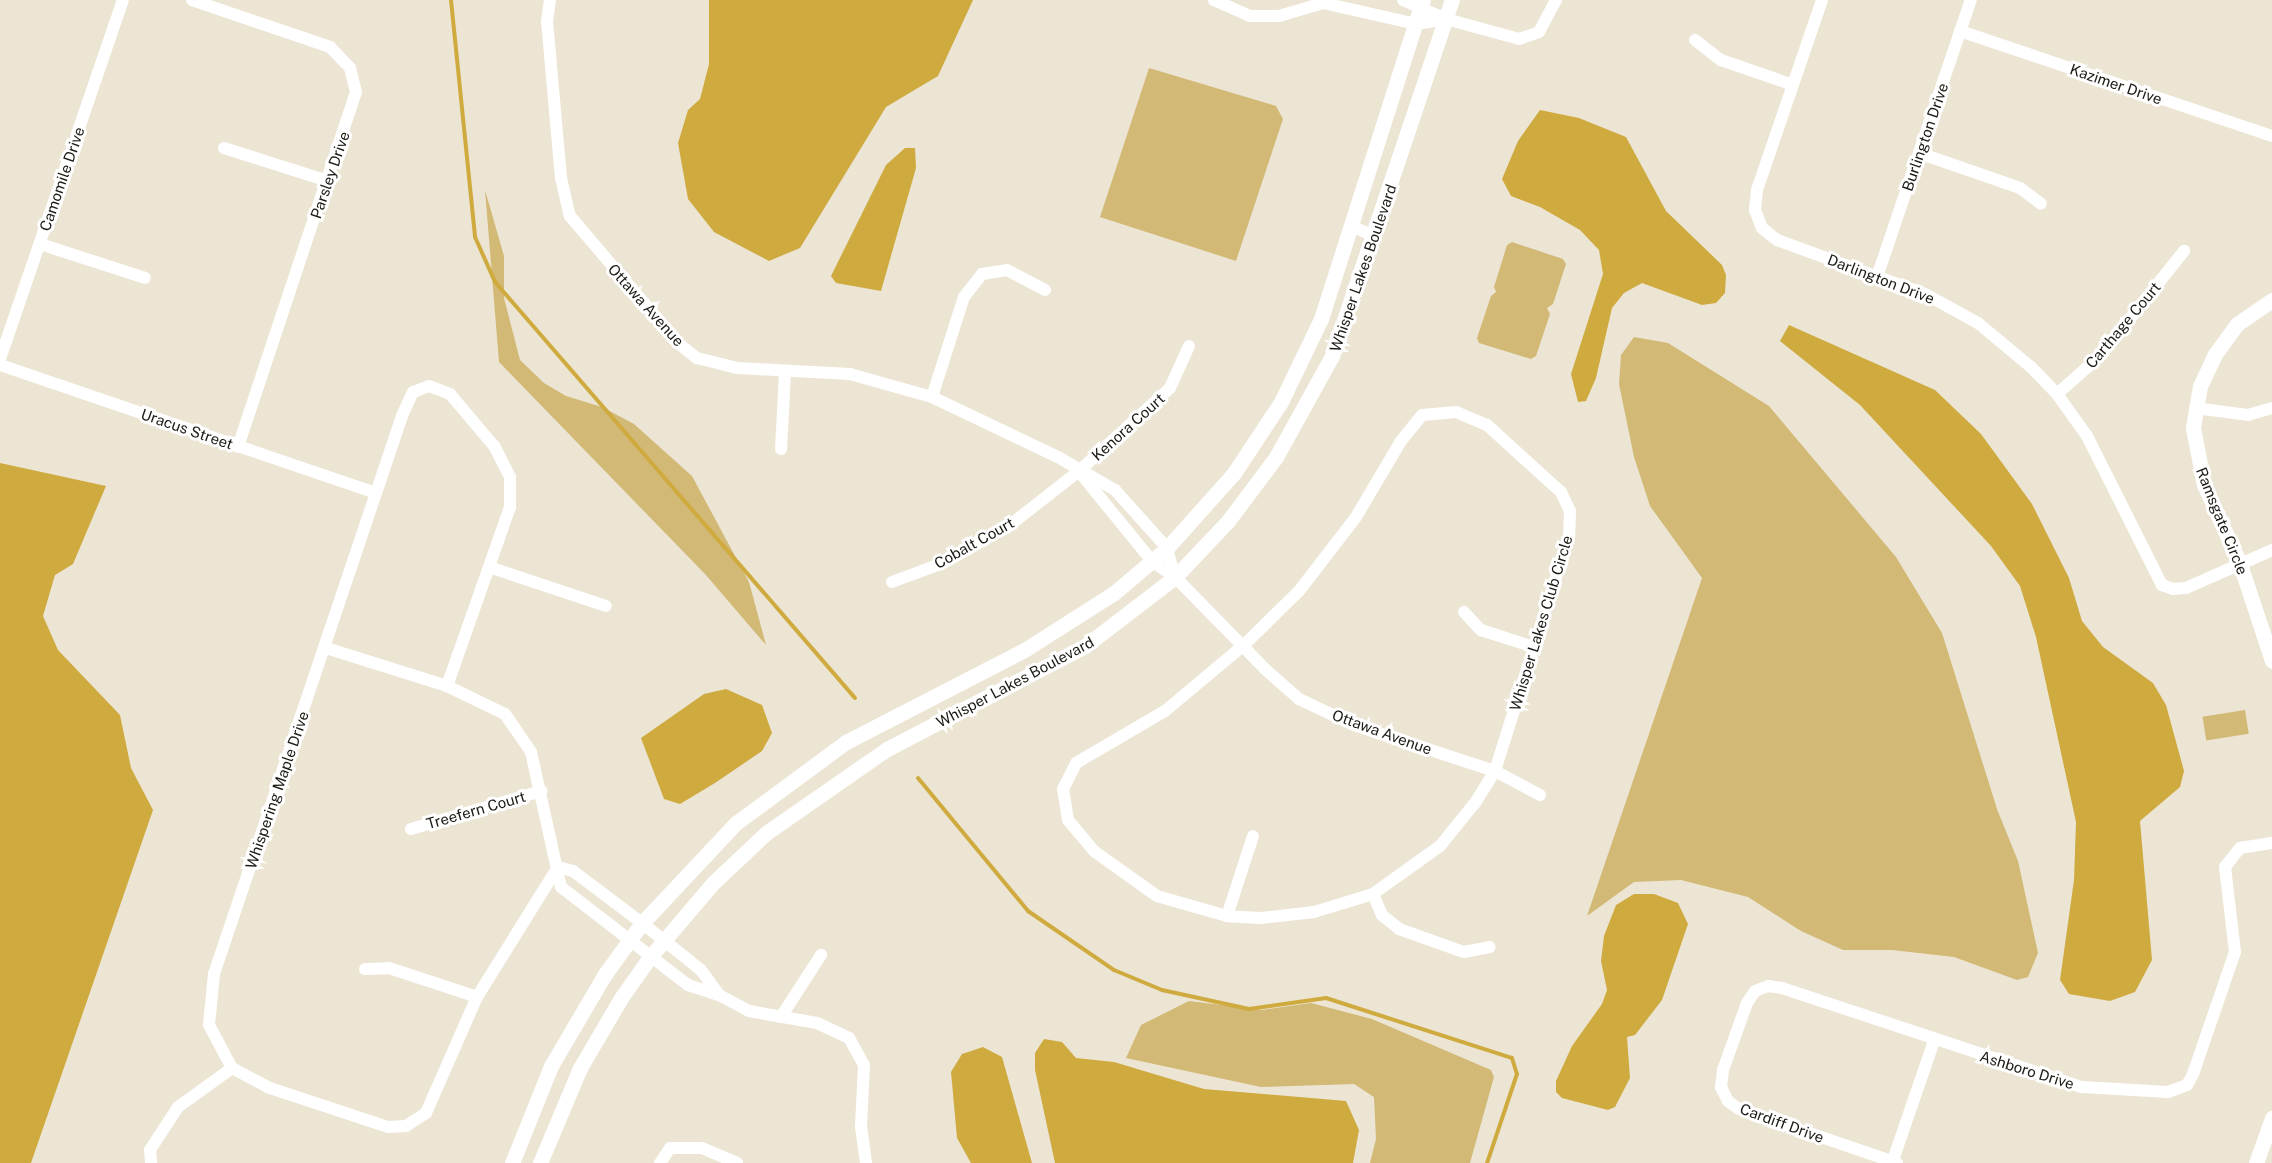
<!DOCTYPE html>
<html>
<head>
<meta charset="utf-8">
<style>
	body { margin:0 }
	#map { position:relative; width:2272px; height:1163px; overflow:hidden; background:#ece5d4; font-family:"Public Sans",sans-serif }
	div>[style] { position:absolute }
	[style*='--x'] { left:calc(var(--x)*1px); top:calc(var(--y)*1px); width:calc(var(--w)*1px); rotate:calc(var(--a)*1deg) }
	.green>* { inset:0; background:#d3b976; transform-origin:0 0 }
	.water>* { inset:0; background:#cfaa3f }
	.stream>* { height:4px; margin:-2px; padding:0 2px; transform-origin:2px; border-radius:2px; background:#cfaa3f }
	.minor>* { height:12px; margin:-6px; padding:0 6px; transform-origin:6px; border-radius:6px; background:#fff }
	.tertiary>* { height:15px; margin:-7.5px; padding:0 7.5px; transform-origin:7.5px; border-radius:7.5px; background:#fff }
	span { translate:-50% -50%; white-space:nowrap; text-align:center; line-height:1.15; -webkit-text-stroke:6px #fff; paint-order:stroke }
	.street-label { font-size:15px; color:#1c1a14 }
</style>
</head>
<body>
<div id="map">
	<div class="green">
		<div style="clip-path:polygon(1149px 68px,1276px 106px,1283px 119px,1236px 261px,1100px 217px)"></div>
		<div style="clip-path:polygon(485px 190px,504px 256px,504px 298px,520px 360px,544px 383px,566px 396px,602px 407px,634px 424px,692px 476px,749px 582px,766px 645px,705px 574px,499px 362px)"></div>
		<div style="clip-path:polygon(1512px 242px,1563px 259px,1566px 264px,1553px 304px,1547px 308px,1550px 314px,1536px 356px,1531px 359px,1479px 343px,1477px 338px,1491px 296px,1496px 292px,1494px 287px,1507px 245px)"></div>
		<div style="clip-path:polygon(1634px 337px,1668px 343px,1769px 406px,1896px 557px,1942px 633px,1997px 809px,2018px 861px,2038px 953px,2028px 977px,2017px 980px,1954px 957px,1892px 950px,1843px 950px,1801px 931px,1748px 897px,1681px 880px,1634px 882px,1587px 916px,1702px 578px,1650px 506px,1634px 457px,1619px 384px,1621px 355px)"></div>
		<div style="left:2245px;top:710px;width:24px;height:43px;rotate:81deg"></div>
		<div style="clip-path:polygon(1189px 1001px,1262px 1010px,1311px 1003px,1372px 1019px,1491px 1070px,1494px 1077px,1470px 1163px,1370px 1163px,1376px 1139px,1374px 1097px,1354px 1084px,1261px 1087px,1126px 1058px,1141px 1025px)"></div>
	</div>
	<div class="water">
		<div style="clip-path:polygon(709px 0,973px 0,938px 76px,886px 107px,800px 248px,769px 261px,714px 232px,688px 199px,678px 143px,688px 110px,700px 99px,709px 64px)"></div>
		<div style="clip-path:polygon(1540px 110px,1579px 118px,1626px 137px,1666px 211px,1722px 265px,1726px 275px,1725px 293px,1716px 303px,1702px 305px,1642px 283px,1624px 293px,1612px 308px,1596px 378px,1586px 401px,1578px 402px,1571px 374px,1603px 274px,1599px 250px,1580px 230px,1540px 207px,1511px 196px,1502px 179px,1518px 141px)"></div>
		<div style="clip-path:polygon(905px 148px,915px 148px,916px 168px,881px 291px,836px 283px,831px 276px,886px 165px)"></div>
		<div style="clip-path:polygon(1789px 325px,1935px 390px,1981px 434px,2032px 504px,2069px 578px,2082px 621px,2103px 647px,2153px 683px,2166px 705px,2184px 771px,2180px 787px,2140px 821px,2152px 960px,2135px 992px,2110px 1001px,2069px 994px,2060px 980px,2074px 880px,2076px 822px,2036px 637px,2020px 586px,1991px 546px,1860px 405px,1780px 341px)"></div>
		<div style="clip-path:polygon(0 463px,106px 486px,73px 564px,55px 575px,43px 616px,58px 650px,120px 715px,131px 768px,153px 810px,31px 1163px,0 1163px)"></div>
		<div style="clip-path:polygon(726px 689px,762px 705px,772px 733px,762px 751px,715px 783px,680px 804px,664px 799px,641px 738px,704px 694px)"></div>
		<div style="clip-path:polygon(1634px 894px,1654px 894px,1678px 903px,1688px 924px,1662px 1000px,1635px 1035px,1627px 1037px,1630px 1078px,1615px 1107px,1608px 1110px,1562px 1098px,1556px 1092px,1556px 1081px,1572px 1046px,1602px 1004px,1607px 990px,1601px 961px,1604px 936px,1616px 905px)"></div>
		<div style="clip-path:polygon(1044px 1039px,1062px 1042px,1076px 1058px,1114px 1062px,1204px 1089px,1346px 1101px,1359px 1130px,1353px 1163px,1055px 1163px,1035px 1070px,1035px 1053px)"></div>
		<div style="clip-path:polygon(983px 1047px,1002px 1057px,1032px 1163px,971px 1163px,957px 1138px,951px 1072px,962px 1054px)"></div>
	</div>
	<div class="stream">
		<div style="--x:451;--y:0;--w:238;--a:84.2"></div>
		<div style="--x:475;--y:237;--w:49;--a:66"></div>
		<div style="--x:495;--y:282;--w:550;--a:49.13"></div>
		<div style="--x:918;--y:778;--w:173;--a:50.4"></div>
		<div style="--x:1028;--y:911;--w:104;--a:34.5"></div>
		<div style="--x:1114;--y:970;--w:52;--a:22.6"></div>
		<div style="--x:1162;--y:990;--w:89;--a:12.3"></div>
		<div style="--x:1249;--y:1009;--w:78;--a:-8.1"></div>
		<div style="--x:1326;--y:998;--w:195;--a:17.9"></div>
		<div style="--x:1512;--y:1058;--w:17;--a:73"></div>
		<div style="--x:1517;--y:1074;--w:94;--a:108.6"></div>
	</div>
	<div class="minor">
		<div style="--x:192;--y:0;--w:146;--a:18.8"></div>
		<div style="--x:330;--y:47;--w:29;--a:46"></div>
		<div style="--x:350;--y:68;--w:25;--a:76"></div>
		<div style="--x:356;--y:92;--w:374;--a:108.4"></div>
		<div style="--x:550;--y:0;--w:21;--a:98"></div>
		<div style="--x:547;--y:21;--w:158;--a:84.9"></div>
		<div style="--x:561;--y:178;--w:39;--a:77"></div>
		<div style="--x:570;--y:216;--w:168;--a:49.6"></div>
		<div style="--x:679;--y:344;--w:23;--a:38"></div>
		<div style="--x:697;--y:358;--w:41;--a:14"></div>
		<div style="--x:737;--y:368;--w:113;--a:3"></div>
		<div style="--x:850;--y:374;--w:85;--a:15.7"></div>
		<div style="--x:932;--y:397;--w:140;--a:25.5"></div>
		<div style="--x:1058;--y:457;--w:66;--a:30.1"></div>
		<div style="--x:1115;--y:490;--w:78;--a:48.1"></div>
		<div style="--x:1167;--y:548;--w:30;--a:75"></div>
		<div style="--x:1214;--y:0;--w:39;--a:24"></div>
		<div style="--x:1250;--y:16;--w:29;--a:0"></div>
		<div style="--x:1279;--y:16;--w:53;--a:-16.4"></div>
		<div style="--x:1403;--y:0;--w:47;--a:23.8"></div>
		<div style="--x:1446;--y:19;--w:76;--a:15.3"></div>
		<div style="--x:1519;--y:39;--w:21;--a:-19"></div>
		<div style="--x:1539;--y:32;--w:36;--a:-62"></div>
		<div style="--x:1822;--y:0;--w:201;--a:108.9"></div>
		<div style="--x:1757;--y:190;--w:20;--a:96"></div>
		<div style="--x:1755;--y:210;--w:19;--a:69"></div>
		<div style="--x:1762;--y:228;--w:19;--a:39"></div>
		<div style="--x:1777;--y:240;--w:160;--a:20.1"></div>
		<div style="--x:1927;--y:295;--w:58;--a:28.8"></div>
		<div style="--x:1978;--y:323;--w:69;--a:39.7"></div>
		<div style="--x:2031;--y:367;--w:37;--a:46"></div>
		<div style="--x:2057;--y:394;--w:52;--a:54.5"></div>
		<div style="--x:2087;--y:436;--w:167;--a:63.3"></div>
		<div style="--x:2162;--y:585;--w:12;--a:20"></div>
		<div style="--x:2173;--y:589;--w:13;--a:-4"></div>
		<div style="--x:2186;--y:588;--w:94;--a:-23.8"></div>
		<div style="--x:1323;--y:3;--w:95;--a:12.7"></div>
		<div style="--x:1416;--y:24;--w:30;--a:-9"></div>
		<div style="--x:1960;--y:31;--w:329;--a:18.6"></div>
		<div style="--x:1695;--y:40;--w:33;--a:38"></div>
		<div style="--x:1721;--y:60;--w:76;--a:19.1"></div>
		<div style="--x:224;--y:148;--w:109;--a:17.6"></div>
		<div style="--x:1919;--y:153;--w:107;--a:19.1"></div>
		<div style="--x:2020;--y:188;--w:26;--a:37"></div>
		<div style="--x:1351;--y:226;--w:26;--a:23"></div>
		<div style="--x:40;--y:244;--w:110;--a:17.9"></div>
		<div style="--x:1878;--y:274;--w:289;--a:-71.3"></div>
		<div style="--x:0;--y:359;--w:379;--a:-71.1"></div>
		<div style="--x:0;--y:365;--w:396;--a:18.8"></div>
		<div style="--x:2057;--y:394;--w:60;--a:-41.6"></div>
		<div style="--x:2102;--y:354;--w:132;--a:-51.5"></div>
		<div style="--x:932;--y:397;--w:105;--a:-72.3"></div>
		<div style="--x:964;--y:297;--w:29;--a:-52"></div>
		<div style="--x:982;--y:274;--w:25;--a:-9"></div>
		<div style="--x:1007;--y:270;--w:43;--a:27.8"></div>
		<div style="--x:2195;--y:408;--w:53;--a:7.5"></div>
		<div style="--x:2248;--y:415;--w:25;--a:-16"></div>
		<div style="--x:1456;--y:412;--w:34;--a:23"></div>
		<div style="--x:1487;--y:425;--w:100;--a:42.2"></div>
		<div style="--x:1561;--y:492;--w:21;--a:65"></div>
		<div style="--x:1570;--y:511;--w:25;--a:92"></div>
		<div style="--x:1569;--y:536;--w:246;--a:107.5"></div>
		<div style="--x:1495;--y:771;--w:39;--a:122"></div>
		<div style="--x:1474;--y:804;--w:54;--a:129"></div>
		<div style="--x:1440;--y:846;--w:82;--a:144.4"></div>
		<div style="--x:1373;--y:894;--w:62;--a:163"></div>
		<div style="--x:1314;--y:912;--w:53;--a:173.5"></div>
		<div style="--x:1261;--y:918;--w:34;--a:-177"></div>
		<div style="--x:1227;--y:916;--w:73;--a:-164.1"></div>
		<div style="--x:1157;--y:896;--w:77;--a:-144.5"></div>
		<div style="--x:1094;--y:851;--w:40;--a:-130"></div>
		<div style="--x:1068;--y:820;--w:31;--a:-99"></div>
		<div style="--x:1063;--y:789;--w:29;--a:-63"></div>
		<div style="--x:1076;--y:763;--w:103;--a:-30.3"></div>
		<div style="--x:1165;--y:711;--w:103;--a:-39.9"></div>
		<div style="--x:1244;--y:645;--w:77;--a:-44.5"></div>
		<div style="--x:1299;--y:591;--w:93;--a:-52.4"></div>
		<div style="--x:1356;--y:517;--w:88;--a:-59.4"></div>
		<div style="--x:1401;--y:441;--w:33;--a:-51"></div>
		<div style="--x:1422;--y:415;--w:34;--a:-5"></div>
		<div style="--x:781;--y:449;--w:76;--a:-87"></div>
		<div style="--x:1081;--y:474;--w:112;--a:50.8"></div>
		<div style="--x:1152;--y:561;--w:28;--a:35"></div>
		<div style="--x:1175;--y:577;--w:129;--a:45.6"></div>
		<div style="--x:1265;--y:669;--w:45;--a:41.4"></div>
		<div style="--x:1299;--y:699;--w:61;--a:25.3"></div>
		<div style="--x:1354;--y:725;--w:148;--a:18.1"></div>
		<div style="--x:1495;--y:771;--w:51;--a:28.1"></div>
		<div style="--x:489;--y:567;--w:123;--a:18.4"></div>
		<div style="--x:892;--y:582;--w:54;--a:-20.4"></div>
		<div style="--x:943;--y:563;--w:77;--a:-29.6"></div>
		<div style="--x:1010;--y:525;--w:88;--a:-38"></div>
		<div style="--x:1079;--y:471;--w:123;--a:-42.4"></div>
		<div style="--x:1170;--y:388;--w:46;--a:-65.7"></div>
		<div style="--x:1464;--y:612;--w:25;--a:47"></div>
		<div style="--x:1481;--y:630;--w:56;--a:17.8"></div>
		<div style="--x:326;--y:648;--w:127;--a:17.4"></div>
		<div style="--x:447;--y:686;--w:64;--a:25.8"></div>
		<div style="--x:505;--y:714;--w:46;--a:55.6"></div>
		<div style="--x:531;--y:752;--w:138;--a:77.5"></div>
		<div style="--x:561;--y:887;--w:160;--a:37.7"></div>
		<div style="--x:688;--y:985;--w:33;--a:18"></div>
		<div style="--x:719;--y:995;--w:34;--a:28"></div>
		<div style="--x:749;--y:1011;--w:69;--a:10"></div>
		<div style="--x:817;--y:1023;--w:35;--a:25"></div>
		<div style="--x:849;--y:1038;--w:31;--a:61"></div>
		<div style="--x:864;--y:1065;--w:62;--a:92.8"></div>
		<div style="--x:861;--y:1127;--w:36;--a:82"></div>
		<div style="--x:447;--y:686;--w:190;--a:-70.6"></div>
		<div style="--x:510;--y:507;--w:30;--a:-90"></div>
		<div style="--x:510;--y:477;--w:35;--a:-117"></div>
		<div style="--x:494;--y:446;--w:68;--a:-130.2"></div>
		<div style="--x:450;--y:394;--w:22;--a:-159"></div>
		<div style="--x:429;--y:386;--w:17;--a:159"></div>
		<div style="--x:413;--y:392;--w:26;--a:115"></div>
		<div style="--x:402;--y:416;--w:589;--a:108.62"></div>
		<div style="--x:214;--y:974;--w:51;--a:95.6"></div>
		<div style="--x:209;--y:1025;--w:49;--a:61.9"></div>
		<div style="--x:232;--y:1068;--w:40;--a:28"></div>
		<div style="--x:267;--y:1087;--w:127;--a:18.3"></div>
		<div style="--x:388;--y:1127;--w:18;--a:-3"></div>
		<div style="--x:406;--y:1126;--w:24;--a:-33"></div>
		<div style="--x:426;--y:1113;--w:127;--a:-66.3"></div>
		<div style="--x:477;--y:997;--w:153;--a:-58.1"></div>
		<div style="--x:411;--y:829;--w:136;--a:-16.2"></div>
		<div style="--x:558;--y:867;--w:16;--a:15"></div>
		<div style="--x:573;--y:871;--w:86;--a:37"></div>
		<div style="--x:642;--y:923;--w:75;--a:38.5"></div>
		<div style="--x:701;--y:970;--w:31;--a:54"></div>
		<div style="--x:1373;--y:894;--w:23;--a:67"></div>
		<div style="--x:1382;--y:915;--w:22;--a:39"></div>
		<div style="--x:1399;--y:929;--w:69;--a:19.5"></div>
		<div style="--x:1464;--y:952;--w:26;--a:-11"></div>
		<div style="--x:1227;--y:916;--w:84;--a:-72"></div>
		<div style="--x:365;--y:969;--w:24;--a:-2"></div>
		<div style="--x:389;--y:968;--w:93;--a:18.2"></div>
		<div style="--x:781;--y:1017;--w:74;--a:-57.2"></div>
		<div style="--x:151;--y:1163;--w:13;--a:-94"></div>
		<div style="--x:150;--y:1150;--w:51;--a:-56.9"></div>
		<div style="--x:178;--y:1107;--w:67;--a:-35.8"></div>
		<div style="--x:660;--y:1163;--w:18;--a:-56"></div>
		<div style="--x:670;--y:1148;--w:32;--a:0"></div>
		<div style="--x:702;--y:1148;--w:38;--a:23"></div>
		<div style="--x:1892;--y:1163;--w:129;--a:-71"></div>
		<div style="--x:1897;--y:1163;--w:167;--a:-161.1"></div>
		<div style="--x:1739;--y:1109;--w:14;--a:-144"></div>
		<div style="--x:1728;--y:1101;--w:16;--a:-117"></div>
		<div style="--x:1721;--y:1087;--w:17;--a:-83"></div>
		<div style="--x:1723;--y:1070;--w:71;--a:-70.3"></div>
		<div style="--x:1747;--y:1003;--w:14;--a:-56"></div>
		<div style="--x:1755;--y:991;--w:14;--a:-21"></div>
		<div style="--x:1768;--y:986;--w:14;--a:8"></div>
		<div style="--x:1782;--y:988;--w:316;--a:18.3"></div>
		<div style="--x:2082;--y:1087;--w:86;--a:3.3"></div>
		<div style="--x:2168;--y:1092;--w:20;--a:-20"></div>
		<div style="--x:2187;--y:1085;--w:13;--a:-61"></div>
		<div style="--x:2193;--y:1074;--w:129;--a:-71"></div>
		<div style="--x:2235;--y:952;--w:86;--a:-96.7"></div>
		<div style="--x:2225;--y:867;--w:24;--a:-52"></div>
		<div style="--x:2240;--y:848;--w:32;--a:-9"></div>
	</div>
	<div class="tertiary">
		<div style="--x:2272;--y:300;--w:42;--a:145.6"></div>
		<div style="--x:2237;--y:324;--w:37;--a:126"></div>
		<div style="--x:2215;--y:354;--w:35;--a:115"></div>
		<div style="--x:2200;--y:386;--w:43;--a:99.5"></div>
		<div style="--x:2193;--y:428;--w:58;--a:79.1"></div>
		<div style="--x:2204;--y:485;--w:87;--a:65.5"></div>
		<div style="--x:2240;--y:564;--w:102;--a:71.7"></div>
		<div style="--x:512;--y:1163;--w:105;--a:-68.1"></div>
		<div style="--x:551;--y:1066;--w:107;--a:-59.6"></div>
		<div style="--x:605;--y:974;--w:63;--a:-54"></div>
		<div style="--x:642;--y:923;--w:137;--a:-46.8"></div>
		<div style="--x:736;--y:823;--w:137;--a:-36.4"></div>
		<div style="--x:846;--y:742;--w:203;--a:-27.3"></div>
		<div style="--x:1026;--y:649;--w:104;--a:-32.5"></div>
		<div style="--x:1114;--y:593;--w:70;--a:-40.3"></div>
		<div style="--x:1167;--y:548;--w:101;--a:-48.2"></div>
		<div style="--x:1234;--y:473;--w:85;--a:-56.5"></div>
		<div style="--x:1281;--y:402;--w:92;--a:-64.3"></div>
		<div style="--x:1321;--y:319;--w:335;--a:-72.3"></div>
		<div style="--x:540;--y:1163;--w:103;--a:-67.2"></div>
		<div style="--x:580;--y:1068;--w:81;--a:-59.6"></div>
		<div style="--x:621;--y:998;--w:50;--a:-54.7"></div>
		<div style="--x:650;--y:957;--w:97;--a:-49.6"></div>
		<div style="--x:713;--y:883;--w:73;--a:-43.3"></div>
		<div style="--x:766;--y:833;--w:147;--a:-34.8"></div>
		<div style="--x:887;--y:749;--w:223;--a:-27.5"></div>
		<div style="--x:1085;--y:646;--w:113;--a:-37.5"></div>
		<div style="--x:1175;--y:577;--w:77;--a:-46.6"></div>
		<div style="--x:1228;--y:521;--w:80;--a:-53.1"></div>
		<div style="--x:1276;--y:457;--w:115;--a:-61"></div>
		<div style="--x:1332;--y:356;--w:376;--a:-71.4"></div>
		<div style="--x:2256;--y:1163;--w:48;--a:-70.4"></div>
	</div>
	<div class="street-label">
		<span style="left:2116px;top:84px;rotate:19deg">Kazimer Drive</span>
		<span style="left:1925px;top:137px;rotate:-71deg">Burlington Drive</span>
		<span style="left:330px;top:175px;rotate:-71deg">Parsley Drive</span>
		<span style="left:62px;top:179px;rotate:-71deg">Camomile Drive</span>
		<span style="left:1363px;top:268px;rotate:-71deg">Whisper Lakes Boulevard</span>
		<span style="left:1881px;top:279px;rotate:21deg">Darlington Drive</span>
		<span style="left:646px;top:305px;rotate:48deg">Ottawa Avenue</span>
		<span style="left:2123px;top:325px;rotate:-50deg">Carthage Court</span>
		<span style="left:1128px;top:427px;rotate:-42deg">Kenora Court</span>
		<span style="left:187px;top:429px;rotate:19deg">Uracus Street</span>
		<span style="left:2222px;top:521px;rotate:68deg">Ramsgate Circle</span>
		<span style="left:974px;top:543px;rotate:-29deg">Cobalt Court</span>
		<span style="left:1541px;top:623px;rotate:-73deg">Whisper Lakes Club Circle</span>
		<span style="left:1015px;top:682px;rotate:-28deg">Whisper Lakes Boulevard</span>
		<span style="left:1382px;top:732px;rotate:20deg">Ottawa Avenue</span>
		<span style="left:277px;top:790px;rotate:-71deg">Whispering Maple Drive</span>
		<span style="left:476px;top:810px;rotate:-16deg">Treefern Court</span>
		<span style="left:2027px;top:1070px;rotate:17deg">Ashboro Drive</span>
		<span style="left:1782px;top:1123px;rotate:20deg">Cardiff Drive</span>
	</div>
</div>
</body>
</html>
